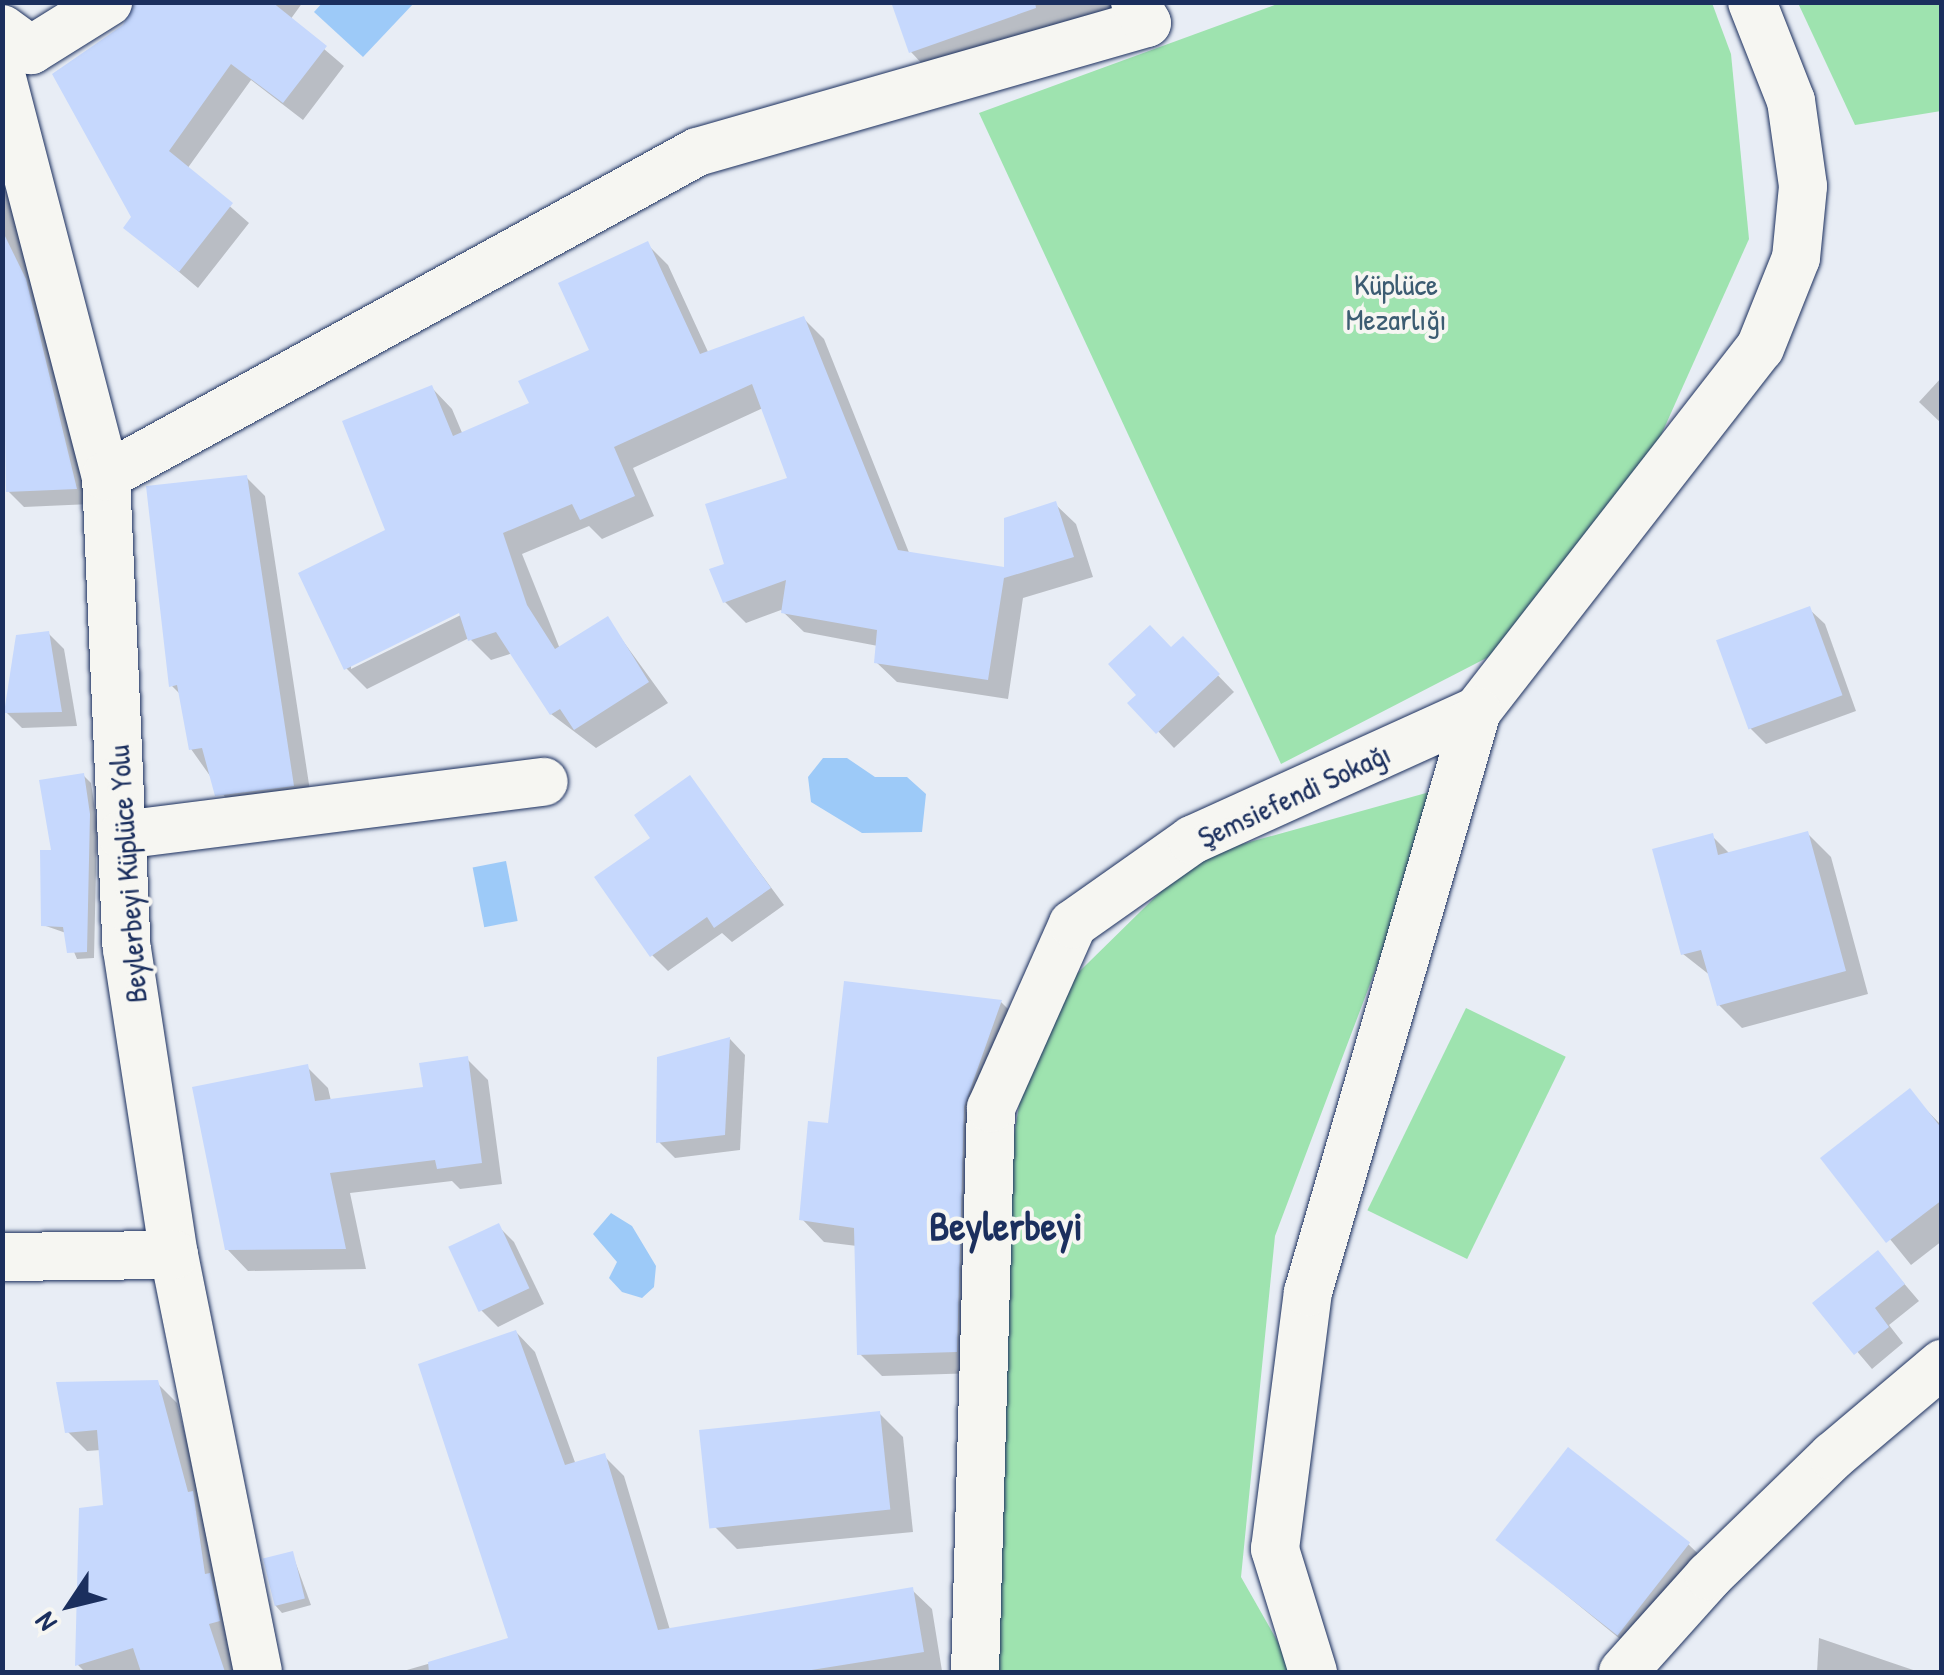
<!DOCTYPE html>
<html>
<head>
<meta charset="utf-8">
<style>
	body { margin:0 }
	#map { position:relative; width:1944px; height:1675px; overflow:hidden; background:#e8edf5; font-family:"Patrick Hand",sans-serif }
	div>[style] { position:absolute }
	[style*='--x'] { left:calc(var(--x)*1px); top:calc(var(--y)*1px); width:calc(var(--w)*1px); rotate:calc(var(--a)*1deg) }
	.green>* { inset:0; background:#9ee3af; transform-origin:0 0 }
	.water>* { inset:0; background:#9dcaf8; transform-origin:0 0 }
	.shadow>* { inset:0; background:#0003 }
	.building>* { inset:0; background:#c6d8fd; transform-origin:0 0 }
	.roads { filter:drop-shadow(0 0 2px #1b2f5e) drop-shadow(0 0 2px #1b2f5e) }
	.minor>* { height:48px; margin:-24px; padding:0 24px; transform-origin:24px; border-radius:24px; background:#f6f6f2 }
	span { translate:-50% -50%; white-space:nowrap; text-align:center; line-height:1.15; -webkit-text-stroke:8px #f6f6f2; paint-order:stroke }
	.park-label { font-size:30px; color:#3c5c72 }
	.street-label { font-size:30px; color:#1b2f5e }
	.district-label { font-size:40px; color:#1b2f5e; font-weight:700 }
	.frame { position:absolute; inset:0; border:5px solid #1b2f5e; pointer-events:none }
	.north { position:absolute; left:20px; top:1555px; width:100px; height:100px; -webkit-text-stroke:8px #f6f6f2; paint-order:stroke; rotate:235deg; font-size:28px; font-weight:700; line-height:40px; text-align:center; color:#1b2f5e }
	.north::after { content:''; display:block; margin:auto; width:35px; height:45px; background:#1b2f5e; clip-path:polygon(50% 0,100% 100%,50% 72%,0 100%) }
</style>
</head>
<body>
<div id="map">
	<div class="green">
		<div style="clip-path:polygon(1280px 3px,1712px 3px,1731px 54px,1749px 239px,1649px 462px,1502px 650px,1281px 764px,979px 113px)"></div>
		<div style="clip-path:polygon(1798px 3px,1941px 3px,1941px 111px,1855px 125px)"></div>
		<div style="clip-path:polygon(1444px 788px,1275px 1236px,1241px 1577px,1295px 1672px,973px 1672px,1002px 1207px,1034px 1016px,1196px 857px)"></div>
		<div style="left:1466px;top:1008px;width:111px;height:225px;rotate:26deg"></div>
	</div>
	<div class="water">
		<div style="clip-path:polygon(323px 2px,414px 2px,414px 3px,363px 57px,314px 12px)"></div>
		<div style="clip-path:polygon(823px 758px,847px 758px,875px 777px,907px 777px,926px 794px,922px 832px,862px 833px,811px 802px,808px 777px)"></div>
		<div style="left:506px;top:861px;width:61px;height:34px;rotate:79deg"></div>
		<div style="clip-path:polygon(611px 1213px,632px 1226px,656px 1266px,654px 1287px,642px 1298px,622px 1292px,609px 1278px,617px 1262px,593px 1234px)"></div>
	</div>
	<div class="shadow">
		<div style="clip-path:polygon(134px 2px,303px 2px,290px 20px,344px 66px,303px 120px,251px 80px,187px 169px,249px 223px,198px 288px,126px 227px,134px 217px)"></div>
		<div style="clip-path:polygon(904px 2px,1111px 2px,1117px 18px,1078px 32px,1066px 21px,926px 68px,911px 52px)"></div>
		<div style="clip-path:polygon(2px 160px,91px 504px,24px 507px,8px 491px)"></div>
		<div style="clip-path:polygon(evenodd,647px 244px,668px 265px,709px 354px,804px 319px,824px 339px,910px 555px,1006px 570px,1055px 504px,1076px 524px,1093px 577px,1023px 598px,1008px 699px,897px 682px,876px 662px,878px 646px,804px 632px,781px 610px,746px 623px,725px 602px,727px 565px,790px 479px,763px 408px,633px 468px,654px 516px,602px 539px,589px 526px,522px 554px,560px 649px,607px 619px,668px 703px,596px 748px,551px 714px,513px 653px,491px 660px,469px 638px,367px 689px,346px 668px,432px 388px,452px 409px,463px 435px,532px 404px,593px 352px,647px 244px,469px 605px,471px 610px,351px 669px,351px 663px,469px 605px)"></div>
		<div style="clip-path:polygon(1942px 377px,1942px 424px,1919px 402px)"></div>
		<div style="clip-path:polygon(246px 477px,265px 496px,312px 804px,237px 814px,191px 749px,182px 696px,172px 686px)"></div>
		<div style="clip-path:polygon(1809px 609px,1825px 624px,1856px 711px,1766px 744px,1750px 728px)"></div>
		<div style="clip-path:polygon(48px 633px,64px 649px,77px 726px,22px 728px,6px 712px)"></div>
		<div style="clip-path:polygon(1183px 639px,1234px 692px,1174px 748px,1131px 703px)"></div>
		<div style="clip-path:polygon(83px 775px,91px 783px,97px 823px,94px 958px,77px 959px,66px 933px,43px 925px,54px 853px)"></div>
		<div style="clip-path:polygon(690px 778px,784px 905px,732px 942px,722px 933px,668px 971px,652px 955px,654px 838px)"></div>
		<div style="clip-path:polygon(1808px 834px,1831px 857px,1868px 994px,1742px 1028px,1719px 1005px,1711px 976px,1683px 954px,1712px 836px,1731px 855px)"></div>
		<div style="clip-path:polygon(1001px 1002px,1023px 1024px,978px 1373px,882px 1376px,860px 1354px,857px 1246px,824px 1242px,802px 1219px,830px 1126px)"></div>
		<div style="clip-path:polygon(730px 1039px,745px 1055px,740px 1150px,675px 1158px,659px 1142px)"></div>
		<div style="clip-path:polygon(467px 1059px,488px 1080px,502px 1184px,460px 1189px,452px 1181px,350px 1193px,366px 1269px,248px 1271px,227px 1249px,307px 1067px,328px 1088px,331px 1101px,426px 1090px)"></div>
		<div style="clip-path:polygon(1909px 1092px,1942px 1126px,1942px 1241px,1911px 1265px,1824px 1158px)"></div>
		<div style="clip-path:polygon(498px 1226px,514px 1242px,544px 1304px,498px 1327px,482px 1311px,451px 1248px)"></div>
		<div style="clip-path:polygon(1878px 1253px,1919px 1301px,1889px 1325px,1903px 1343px,1872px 1369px,1816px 1303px)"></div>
		<div style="clip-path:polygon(516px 1332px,535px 1352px,576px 1465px,604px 1456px,624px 1476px,670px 1630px,912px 1590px,932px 1609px,942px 1671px,400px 1672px,511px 1640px)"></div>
		<div style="clip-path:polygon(157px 1383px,177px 1403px,238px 1640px,227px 1643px,237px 1672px,85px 1672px,78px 1665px,82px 1511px,106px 1507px,101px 1450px,87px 1451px,67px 1431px)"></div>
		<div style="clip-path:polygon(880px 1414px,903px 1437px,913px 1532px,737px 1549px,714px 1526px)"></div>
		<div style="clip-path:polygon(1499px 1540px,1688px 1544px,1712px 1567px,1642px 1657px)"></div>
		<div style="clip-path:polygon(292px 1553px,311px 1605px,282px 1613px,275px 1605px)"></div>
		<div style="clip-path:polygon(1819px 1638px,1919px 1672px,1817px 1672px)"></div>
	</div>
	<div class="building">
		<div style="clip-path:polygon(135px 2px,272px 2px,327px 46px,283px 103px,231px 64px,169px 151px,233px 203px,179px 272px,123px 228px,131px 217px,52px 74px,123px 25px)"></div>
		<div style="clip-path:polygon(891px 2px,1035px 2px,1036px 8px,909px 53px)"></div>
		<div style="clip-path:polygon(2px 230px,26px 279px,77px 489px,6px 492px)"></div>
		<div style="clip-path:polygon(648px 241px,700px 354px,804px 316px,898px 550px,1004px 567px,1004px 518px,1056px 501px,1074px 557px,1004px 578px,988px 680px,874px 663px,877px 630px,781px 613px,786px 580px,723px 603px,709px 569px,724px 564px,705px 504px,787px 478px,752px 384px,614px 447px,635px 496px,580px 520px,572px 504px,503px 533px,527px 605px,555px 649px,608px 616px,649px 682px,574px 730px,560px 709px,550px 715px,496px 632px,468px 641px,459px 613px,344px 670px,298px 573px,385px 530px,342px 421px,432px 385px,453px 436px,529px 403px,518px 381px,589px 350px,558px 283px)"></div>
		<div style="clip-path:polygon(247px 475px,294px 786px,215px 796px,202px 748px,189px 750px,177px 685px,169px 687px,146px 486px)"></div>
		<div style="left:1810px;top:606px;width:95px;height:100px;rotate:70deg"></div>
		<div style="clip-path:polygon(1150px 625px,1171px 647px,1183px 636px,1220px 674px,1156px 734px,1127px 703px,1136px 695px,1108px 664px)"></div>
		<div style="clip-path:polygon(49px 631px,62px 712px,4px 713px,16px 635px)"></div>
		<div style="clip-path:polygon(84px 773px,90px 814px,87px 952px,67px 953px,63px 927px,41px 926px,40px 850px,51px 850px,39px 780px)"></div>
		<div style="clip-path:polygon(690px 775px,771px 888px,714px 928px,707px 917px,650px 957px,594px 877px,650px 838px,634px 815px)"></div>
		<div style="clip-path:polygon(1808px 831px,1846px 971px,1717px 1006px,1701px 950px,1681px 955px,1652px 849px,1713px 833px,1718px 855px)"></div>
		<div style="clip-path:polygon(844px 981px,1002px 1000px,964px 1107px,957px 1352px,857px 1355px,854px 1228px,799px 1220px,808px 1121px,828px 1123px)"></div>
		<div style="clip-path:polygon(730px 1037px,725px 1135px,656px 1143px,657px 1057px)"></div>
		<div style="clip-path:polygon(468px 1056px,482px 1163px,437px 1169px,435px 1160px,330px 1173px,346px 1249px,225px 1250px,192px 1087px,308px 1064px,315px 1101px,423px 1087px,419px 1063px)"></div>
		<div style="clip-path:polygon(1910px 1088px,1942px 1129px,1942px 1200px,1886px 1243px,1820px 1158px)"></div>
		<div style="left:499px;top:1223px;width:72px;height:56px;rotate:65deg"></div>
		<div style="clip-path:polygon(1878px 1250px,1905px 1284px,1875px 1308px,1889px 1327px,1854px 1355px,1812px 1303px)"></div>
		<div style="clip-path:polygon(516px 1330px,565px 1465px,605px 1453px,658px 1630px,913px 1587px,924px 1652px,799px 1672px,429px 1672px,428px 1662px,508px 1638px,418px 1364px)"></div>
		<div style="clip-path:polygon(158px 1380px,188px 1492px,193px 1491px,205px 1574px,210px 1573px,220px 1621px,209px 1624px,225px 1672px,141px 1672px,133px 1648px,75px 1666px,79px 1508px,103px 1505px,97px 1430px,65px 1433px,56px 1382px)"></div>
		<div style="left:880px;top:1411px;width:99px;height:182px;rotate:84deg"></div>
		<div style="left:1568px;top:1447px;width:155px;height:118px;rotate:38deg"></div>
		<div style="left:293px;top:1551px;width:49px;height:31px;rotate:76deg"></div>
	</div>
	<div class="roads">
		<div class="minor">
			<div style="--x:2;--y:29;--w:36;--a:36"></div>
			<div style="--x:31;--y:50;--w:91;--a:-31.9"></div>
			<div style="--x:2;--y:78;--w:411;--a:75.4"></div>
			<div style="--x:106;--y:476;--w:473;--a:87.5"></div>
			<div style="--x:127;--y:949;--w:310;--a:81.3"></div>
			<div style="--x:174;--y:1255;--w:425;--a:78.6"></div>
			<div style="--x:106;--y:476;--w:674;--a:-28.73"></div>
			<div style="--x:697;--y:152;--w:468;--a:-16"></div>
			<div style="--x:1147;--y:23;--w:24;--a:-120"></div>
			<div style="--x:122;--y:835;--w:425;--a:-7.2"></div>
			<div style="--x:2;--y:1257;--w:172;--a:-0.7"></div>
			<div style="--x:975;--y:1672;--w:564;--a:-88.38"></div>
			<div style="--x:991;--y:1108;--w:201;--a:-66"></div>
			<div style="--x:1073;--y:924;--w:146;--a:-35.2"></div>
			<div style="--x:1192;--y:840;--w:313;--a:-24.4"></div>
			<div style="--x:1477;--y:711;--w:460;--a:-52.1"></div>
			<div style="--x:1760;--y:348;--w:97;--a:-68.2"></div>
			<div style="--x:1796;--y:258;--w:72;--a:-84.4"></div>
			<div style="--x:1803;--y:186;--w:86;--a:-98"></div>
			<div style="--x:1791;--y:101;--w:106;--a:-111.5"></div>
			<div style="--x:1313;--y:1672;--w:129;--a:-107.2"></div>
			<div style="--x:1275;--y:1549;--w:259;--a:-82.7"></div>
			<div style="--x:1308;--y:1292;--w:605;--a:-73.78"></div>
			<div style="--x:1623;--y:1672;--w:129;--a:-48.1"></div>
			<div style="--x:1709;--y:1576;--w:173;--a:-44.1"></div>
			<div style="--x:1833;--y:1456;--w:143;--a:-40.2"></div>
		</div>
	</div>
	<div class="park-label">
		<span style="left:1396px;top:301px">Küplüce<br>Mezarlığı</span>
	</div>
	<div class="street-label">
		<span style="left:1294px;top:795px;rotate:-25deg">Şemsiefendi Sokağı</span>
		<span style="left:127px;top:874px;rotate:-94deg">Beylerbeyi Küplüce Yolu</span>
	</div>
	<div class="district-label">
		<span style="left:1006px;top:1225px">Beylerbeyi</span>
	</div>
	<div class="frame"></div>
	<div class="north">N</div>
</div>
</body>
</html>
